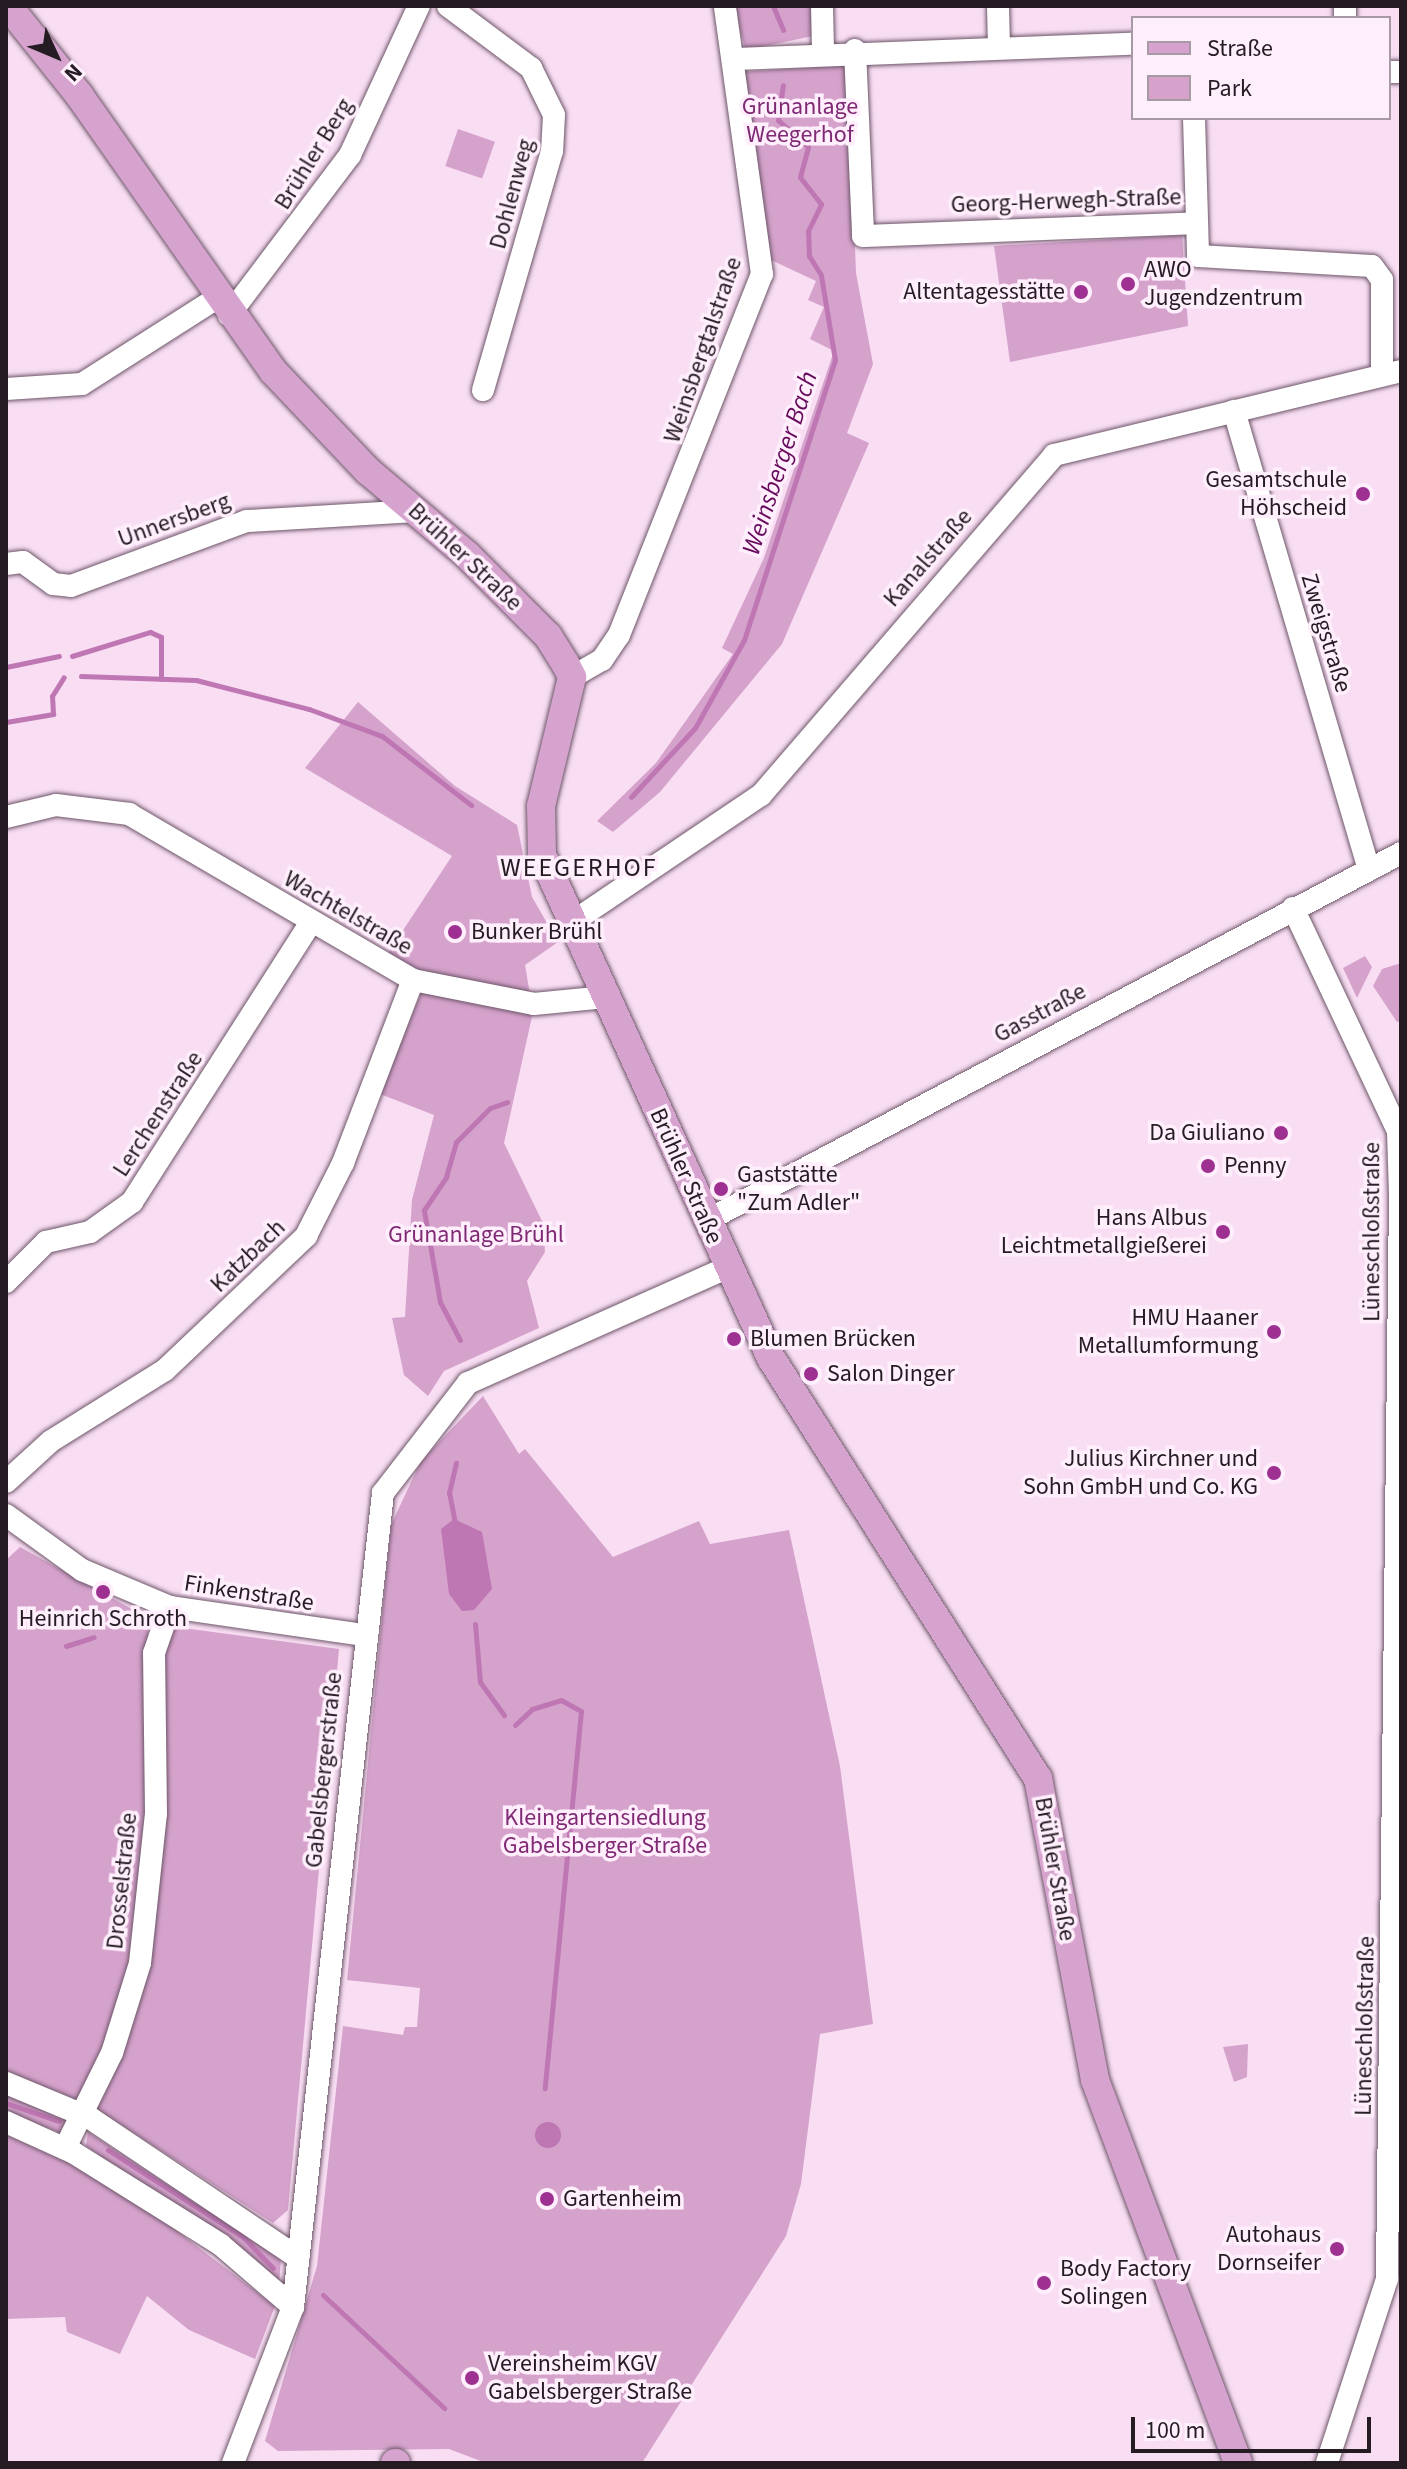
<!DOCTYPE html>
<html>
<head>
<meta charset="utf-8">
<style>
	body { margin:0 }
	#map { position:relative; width:1407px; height:2469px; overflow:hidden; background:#f8ddf3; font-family:"Source Sans 3",sans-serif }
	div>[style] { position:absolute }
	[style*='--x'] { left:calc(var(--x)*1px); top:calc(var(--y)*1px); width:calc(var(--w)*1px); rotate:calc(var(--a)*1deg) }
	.green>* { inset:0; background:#d5a2cc; transform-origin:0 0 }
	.water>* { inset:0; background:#bf77b4 }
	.round { border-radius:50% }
	.stream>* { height:5px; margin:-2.5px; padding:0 2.5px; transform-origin:2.5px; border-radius:2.5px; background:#bf77b4 }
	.roads { filter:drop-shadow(0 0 2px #6d5668) drop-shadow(0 0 2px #6d5668) }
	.minor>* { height:22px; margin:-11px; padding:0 11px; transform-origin:11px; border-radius:11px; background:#fff }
	.major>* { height:28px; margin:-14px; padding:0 14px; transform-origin:14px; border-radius:14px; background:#d6a3ce }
	.dots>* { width:22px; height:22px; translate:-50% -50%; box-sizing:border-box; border:4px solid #ffeefb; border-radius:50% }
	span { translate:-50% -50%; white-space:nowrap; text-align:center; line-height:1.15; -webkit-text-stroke:7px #ffeefb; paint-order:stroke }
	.park-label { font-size:24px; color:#7f2975 }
	.street-label { font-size:24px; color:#251c23 }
	.poi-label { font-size:24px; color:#251c23 }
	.left { translate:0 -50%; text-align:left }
	.right { translate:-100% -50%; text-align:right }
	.water-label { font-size:26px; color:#660b5d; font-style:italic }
	.neighbourhood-label { font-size:26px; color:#251c23; letter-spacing:2px }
	.frame { position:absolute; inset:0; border:8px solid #251c23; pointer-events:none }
	.legend { position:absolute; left:1131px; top:16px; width:260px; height:104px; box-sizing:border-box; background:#ffeefb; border:2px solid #a89aa5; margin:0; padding:10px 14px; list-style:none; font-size:24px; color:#251c23 }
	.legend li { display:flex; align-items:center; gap:16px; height:40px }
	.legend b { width:40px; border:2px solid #a89aa5 }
	.north { position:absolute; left:16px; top:16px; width:80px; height:80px; -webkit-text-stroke:6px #ffeefb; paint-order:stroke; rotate:134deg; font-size:22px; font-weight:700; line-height:32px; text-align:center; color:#251c23 }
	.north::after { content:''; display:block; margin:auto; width:28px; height:36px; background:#251c23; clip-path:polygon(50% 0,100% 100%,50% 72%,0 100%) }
	.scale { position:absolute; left:1131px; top:2417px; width:240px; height:36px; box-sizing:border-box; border:4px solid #251c23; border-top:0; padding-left:10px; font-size:24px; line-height:28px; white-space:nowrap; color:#251c23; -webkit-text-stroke:6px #ffeefb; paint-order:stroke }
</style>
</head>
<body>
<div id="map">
	<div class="green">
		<div style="clip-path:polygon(732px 6px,813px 6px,813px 36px,746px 50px)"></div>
		<div style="clip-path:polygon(848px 65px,856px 273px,873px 364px,847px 433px,869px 443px,782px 644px,660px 792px,613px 832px,597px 821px,656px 763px,733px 654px,722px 648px,764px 558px,834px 351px,810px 339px,824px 307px,808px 300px,816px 281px,771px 260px,742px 72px)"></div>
		<div style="left:458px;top:129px;width:39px;height:39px;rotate:19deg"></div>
		<div style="clip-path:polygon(1182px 235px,1188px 326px,1010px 362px,994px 246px)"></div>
		<div style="clip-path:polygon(358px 702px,455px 786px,517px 825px,532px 897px,558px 942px,525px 965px,533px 1012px,504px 1143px,543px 1223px,545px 1252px,527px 1281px,539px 1328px,444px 1371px,428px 1396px,404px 1375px,392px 1318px,405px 1317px,412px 1200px,434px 1115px,380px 1094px,422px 991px,386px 956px,452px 856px,305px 768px)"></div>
		<div style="clip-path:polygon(1365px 956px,1372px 967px,1357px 998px,1343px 968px)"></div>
		<div style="clip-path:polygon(1401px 963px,1401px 1021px,1397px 1022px,1373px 986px,1382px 969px)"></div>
		<div style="clip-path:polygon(483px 1396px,519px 1454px,525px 1449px,613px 1557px,699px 1521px,710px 1544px,789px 1530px,840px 1766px,873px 2024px,820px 2034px,801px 2184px,786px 2236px,642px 2463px,486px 2463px,449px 2449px,278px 2451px,265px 2441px,317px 2266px,343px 2026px,403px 2035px,405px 2027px,417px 2027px,420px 1988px,347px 1980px,391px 1525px,421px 1461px)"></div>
		<div style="clip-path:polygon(20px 1547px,148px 1618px,146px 1839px,135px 1948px,115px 2023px,80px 2101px,6px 2071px,6px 1560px)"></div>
		<div style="clip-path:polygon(176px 1627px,339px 1649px,288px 2210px,273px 2223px,95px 2108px,127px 2035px,165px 1642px)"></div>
		<div style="clip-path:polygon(1248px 2044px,1247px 2077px,1234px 2082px,1223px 2047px)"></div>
		<div style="clip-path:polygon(6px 2090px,68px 2120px,61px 2133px,6px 2113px)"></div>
		<div style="clip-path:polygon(88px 2132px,281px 2258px,279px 2285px,86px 2146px)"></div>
		<div style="clip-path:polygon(6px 2135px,69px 2163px,169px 2225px,275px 2306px,255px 2359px,189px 2330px,147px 2296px,120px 2354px,67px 2332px,65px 2317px,6px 2319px)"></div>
	</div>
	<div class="water">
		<div style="clip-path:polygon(454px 1519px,482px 1532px,492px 1589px,474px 1610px,462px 1611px,449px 1594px,441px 1529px)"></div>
		<div class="round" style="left:535px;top:2122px;width:26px;height:26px"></div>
	</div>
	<div class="stream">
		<div style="--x:773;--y:6;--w:26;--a:67"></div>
		<div style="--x:72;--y:656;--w:82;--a:-17.1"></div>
		<div style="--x:150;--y:632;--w:12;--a:24"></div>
		<div style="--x:161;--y:637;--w:42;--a:90"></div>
		<div style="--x:6;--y:667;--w:54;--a:-11.7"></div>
		<div style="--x:81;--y:676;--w:115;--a:2"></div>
		<div style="--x:196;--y:680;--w:117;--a:14.4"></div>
		<div style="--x:309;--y:709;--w:78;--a:20.3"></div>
		<div style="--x:382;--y:736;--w:113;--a:37.8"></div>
		<div style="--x:6;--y:722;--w:48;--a:-9.7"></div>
		<div style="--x:53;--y:714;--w:18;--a:-93"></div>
		<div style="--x:52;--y:696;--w:22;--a:-58"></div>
		<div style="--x:631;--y:797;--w:94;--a:-47.2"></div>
		<div style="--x:695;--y:728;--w:101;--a:-60.9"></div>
		<div style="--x:744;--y:640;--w:294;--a:-72"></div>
		<div style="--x:835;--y:360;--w:86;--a:-99.4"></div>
		<div style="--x:821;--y:275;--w:22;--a:-122"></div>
		<div style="--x:809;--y:256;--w:25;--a:-92"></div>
		<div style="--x:808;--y:231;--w:30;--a:-64"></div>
		<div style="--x:821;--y:204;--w:34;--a:-128"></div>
		<div style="--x:800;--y:177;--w:31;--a:-75"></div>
		<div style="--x:808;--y:147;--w:40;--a:-138"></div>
		<div style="--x:778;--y:120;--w:35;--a:-82"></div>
		<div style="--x:460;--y:1340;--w:43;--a:-117.8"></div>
		<div style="--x:440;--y:1302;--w:93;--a:-99.9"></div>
		<div style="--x:424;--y:1210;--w:40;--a:-56"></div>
		<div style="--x:446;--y:1177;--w:36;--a:-74"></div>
		<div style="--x:456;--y:1142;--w:48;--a:-45"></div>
		<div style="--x:490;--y:1108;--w:18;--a:-19"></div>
		<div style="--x:455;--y:1523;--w:31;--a:-101"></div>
		<div style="--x:449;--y:1493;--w:31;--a:-77"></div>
		<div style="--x:475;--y:1624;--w:58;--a:85.1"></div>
		<div style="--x:480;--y:1682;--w:41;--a:54"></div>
		<div style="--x:66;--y:1646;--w:29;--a:-18"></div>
		<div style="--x:515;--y:1725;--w:23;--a:-43"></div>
		<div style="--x:532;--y:1709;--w:30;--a:-17"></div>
		<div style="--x:561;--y:1700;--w:23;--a:29"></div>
		<div style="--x:581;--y:1711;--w:379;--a:95.5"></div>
		<div style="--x:6;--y:2103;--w:56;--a:18.8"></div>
		<div style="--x:108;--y:2150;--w:161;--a:32.8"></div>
		<div style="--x:243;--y:2237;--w:43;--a:45.9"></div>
		<div style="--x:323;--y:2295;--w:166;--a:43"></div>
	</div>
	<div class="roads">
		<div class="minor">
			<div style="--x:448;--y:6;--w:104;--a:36.8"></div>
			<div style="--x:531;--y:68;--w:52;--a:63.9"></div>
			<div style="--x:554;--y:115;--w:36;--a:93"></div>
			<div style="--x:552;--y:151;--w:249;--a:106.1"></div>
			<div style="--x:822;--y:6;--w:45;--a:88.7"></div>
			<div style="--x:998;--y:6;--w:41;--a:88.6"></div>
			<div style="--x:1345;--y:18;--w:12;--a:-90"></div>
			<div style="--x:855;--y:50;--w:186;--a:87.5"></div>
			<div style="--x:863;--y:236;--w:331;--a:-2.2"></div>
			<div style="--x:734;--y:59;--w:399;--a:-2.2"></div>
			<div style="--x:1389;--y:72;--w:12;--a:0"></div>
			<div style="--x:1194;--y:118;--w:138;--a:88.3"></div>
			<div style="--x:1198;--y:256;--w:174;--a:3.3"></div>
			<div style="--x:1372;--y:266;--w:17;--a:54"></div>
			<div style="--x:1382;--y:280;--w:91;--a:90"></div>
			<div style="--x:229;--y:315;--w:201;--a:-52.9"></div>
			<div style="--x:350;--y:155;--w:164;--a:-65.2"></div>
			<div style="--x:6;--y:389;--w:76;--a:-3.8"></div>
			<div style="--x:82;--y:384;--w:160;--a:-32.5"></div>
			<div style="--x:1234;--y:411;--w:478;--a:73.6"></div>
			<div style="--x:6;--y:564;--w:17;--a:-7"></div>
			<div style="--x:23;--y:562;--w:37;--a:36"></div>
			<div style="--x:53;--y:584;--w:18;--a:6"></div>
			<div style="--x:71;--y:586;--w:188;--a:-20.3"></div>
			<div style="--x:247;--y:521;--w:170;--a:-3.4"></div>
			<div style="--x:572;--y:677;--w:34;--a:-30"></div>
			<div style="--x:602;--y:660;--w:30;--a:-56"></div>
			<div style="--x:619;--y:635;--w:388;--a:-68.4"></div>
			<div style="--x:762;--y:274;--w:271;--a:-97.9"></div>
			<div style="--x:6;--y:817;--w:51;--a:-13.5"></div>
			<div style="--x:56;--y:805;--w:74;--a:7"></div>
			<div style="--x:129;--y:814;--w:329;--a:30.3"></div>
			<div style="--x:413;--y:980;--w:123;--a:11.2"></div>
			<div style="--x:534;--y:1004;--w:72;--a:-5.6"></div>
			<div style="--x:1293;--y:908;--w:246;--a:64.8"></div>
			<div style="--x:1398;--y:1131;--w:65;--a:88.2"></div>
			<div style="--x:1400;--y:1196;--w:1083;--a:90.69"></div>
			<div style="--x:1387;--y:2279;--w:194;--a:108.1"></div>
			<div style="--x:571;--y:923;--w:229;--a:-34"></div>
			<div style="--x:761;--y:795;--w:449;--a:-49.2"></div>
			<div style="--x:1054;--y:455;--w:357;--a:-13.6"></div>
			<div style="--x:706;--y:1221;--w:786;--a:-27.9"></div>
			<div style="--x:6;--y:1282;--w:57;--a:-45"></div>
			<div style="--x:46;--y:1242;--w:45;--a:-12.8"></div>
			<div style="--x:90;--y:1232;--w:52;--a:-35.5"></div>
			<div style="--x:132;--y:1202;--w:330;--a:-57.4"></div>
			<div style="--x:6;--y:1482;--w:61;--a:-42.3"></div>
			<div style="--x:51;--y:1441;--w:134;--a:-31.9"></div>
			<div style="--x:165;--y:1370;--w:195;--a:-43.5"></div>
			<div style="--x:306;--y:1236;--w:82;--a:-63.1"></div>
			<div style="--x:343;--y:1163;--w:196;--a:-69.1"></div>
			<div style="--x:6;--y:1515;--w:94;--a:35.9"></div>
			<div style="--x:82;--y:1570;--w:95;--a:22.8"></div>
			<div style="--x:170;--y:1607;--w:196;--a:8.2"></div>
			<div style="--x:6;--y:2083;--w:91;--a:22.6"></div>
			<div style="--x:90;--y:2118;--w:251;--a:33.9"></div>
			<div style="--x:6;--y:2122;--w:75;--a:24.5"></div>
			<div style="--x:74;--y:2153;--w:173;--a:32"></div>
			<div style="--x:221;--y:2245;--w:95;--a:40.7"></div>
			<div style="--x:65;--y:2148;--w:106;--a:-63.7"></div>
			<div style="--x:112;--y:2053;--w:94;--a:-72.7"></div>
			<div style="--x:140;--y:1963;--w:150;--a:-83.9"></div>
			<div style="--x:156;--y:1814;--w:161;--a:-90.7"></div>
			<div style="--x:154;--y:1653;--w:49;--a:-70.8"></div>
			<div style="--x:233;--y:2463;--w:167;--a:-69"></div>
			<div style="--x:293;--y:2307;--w:819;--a:-83.69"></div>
			<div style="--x:383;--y:1493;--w:139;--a:-52.3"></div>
			<div style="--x:468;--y:1383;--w:282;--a:-24"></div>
		</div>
		<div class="major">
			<div style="--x:8;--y:6;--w:114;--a:51.4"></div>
			<div style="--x:79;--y:95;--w:337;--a:54.9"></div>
			<div style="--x:273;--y:371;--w:138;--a:46.5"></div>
			<div style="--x:368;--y:471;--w:130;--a:40.3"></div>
			<div style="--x:467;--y:555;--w:115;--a:45"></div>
			<div style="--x:548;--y:636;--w:32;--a:58"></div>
			<div style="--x:565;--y:663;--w:16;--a:63"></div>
			<div style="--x:572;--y:677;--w:133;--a:103.5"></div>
			<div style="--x:541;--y:806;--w:49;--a:88.8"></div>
			<div style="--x:542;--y:855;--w:553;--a:65.52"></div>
			<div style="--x:771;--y:1358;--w:498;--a:57.6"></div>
			<div style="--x:1038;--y:1778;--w:307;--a:79.3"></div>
			<div style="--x:1095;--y:2080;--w:409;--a:69.5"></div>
			<div style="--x:395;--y:2463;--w:1;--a:0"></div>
		</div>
	</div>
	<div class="dots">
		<div style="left:1128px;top:284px;background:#9d3091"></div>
		<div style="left:1081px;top:292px;background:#9d3091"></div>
		<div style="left:1363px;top:494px;background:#9d3091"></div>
		<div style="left:455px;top:932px;background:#9d3091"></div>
		<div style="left:1281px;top:1133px;background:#9d3091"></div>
		<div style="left:1208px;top:1166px;background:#9d3091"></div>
		<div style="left:721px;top:1189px;background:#9d3091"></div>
		<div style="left:1223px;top:1232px;background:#9d3091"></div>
		<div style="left:1274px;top:1332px;background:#9d3091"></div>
		<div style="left:734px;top:1339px;background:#9d3091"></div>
		<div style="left:811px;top:1374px;background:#9d3091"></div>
		<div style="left:1274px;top:1473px;background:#9d3091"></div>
		<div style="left:103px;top:1592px;background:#9d3091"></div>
		<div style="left:547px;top:2199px;background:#9d3091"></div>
		<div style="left:1337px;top:2249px;background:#9d3091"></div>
		<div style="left:1044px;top:2283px;background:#9d3091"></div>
		<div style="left:472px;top:2378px;background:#9d3091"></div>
	</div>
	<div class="park-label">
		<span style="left:800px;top:121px">Grünanlage<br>Weegerhof</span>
		<span style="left:476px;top:1235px">Grünanlage Brühl</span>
		<span style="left:605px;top:1832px">Kleingartensiedlung<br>Gabelsberger Straße</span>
	</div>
	<div class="street-label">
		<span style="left:314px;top:154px;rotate:-58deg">Brühler Berg</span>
		<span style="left:512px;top:194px;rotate:-75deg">Dohlenweg</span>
		<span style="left:1066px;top:201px;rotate:-2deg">Georg-Herwegh-Straße</span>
		<span style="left:703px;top:350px;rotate:-71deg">Weinsbergtalstraße</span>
		<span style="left:174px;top:520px;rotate:-20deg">Unnersberg</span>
		<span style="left:465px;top:557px;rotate:43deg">Brühler Straße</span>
		<span style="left:928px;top:558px;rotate:-49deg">Kanalstraße</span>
		<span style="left:1326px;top:633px;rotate:73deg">Zweigstraße</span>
		<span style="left:348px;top:913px;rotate:30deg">Wachtelstraße</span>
		<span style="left:1040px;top:1013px;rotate:-28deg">Gasstraße</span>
		<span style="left:158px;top:1114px;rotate:-57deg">Lerchenstraße</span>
		<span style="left:686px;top:1176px;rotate:66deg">Brühler Straße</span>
		<span style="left:1372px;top:1232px;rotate:-90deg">Lüneschloßstraße</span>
		<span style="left:248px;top:1256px;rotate:-44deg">Katzbach</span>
		<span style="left:249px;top:1593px;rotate:9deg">Finkenstraße</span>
		<span style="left:324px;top:1770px;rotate:-84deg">Gabelsbergerstraße</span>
		<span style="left:1055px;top:1869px;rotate:80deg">Brühler Straße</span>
		<span style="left:122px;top:1881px;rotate:-84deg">Drosselstraße</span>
		<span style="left:1365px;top:2026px;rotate:-89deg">Lüneschloßstraße</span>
	</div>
	<div class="poi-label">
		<span class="left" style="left:1144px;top:284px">AWO<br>Jugendzentrum</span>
		<span class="right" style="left:1065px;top:292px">Altentagesstätte</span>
		<span class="right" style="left:1347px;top:494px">Gesamtschule<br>Höhscheid</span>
		<span class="left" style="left:471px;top:932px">Bunker Brühl</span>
		<span class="right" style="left:1265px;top:1133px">Da Giuliano</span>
		<span class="left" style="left:1224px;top:1166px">Penny</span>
		<span class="left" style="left:737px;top:1189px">Gaststätte<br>"Zum Adler"</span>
		<span class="right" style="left:1207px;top:1232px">Hans Albus<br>Leichtmetallgießerei</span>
		<span class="right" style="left:1258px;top:1332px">HMU Haaner<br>Metallumformung</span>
		<span class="left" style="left:750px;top:1339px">Blumen Brücken</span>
		<span class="left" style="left:827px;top:1374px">Salon Dinger</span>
		<span class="right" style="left:1258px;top:1473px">Julius Kirchner und<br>Sohn GmbH und Co. KG</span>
		<span style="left:103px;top:1619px">Heinrich Schroth</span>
		<span class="left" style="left:563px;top:2199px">Gartenheim</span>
		<span class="right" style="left:1321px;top:2249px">Autohaus<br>Dornseifer</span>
		<span class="left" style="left:1060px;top:2283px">Body Factory<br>Solingen</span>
		<span class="left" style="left:488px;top:2378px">Vereinsheim KGV<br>Gabelsberger Straße</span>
	</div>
	<div class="water-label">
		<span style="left:780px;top:463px;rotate:-72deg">Weinsberger Bach</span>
	</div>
	<div class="neighbourhood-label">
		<span style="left:579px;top:868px">WEEGERHOF</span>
	</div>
	<div class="frame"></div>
	<ul class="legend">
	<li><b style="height:10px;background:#d6a3ce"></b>Straße</li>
	<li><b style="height:22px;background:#d5a2cc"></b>Park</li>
	</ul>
	<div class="north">N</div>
	<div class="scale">100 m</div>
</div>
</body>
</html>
